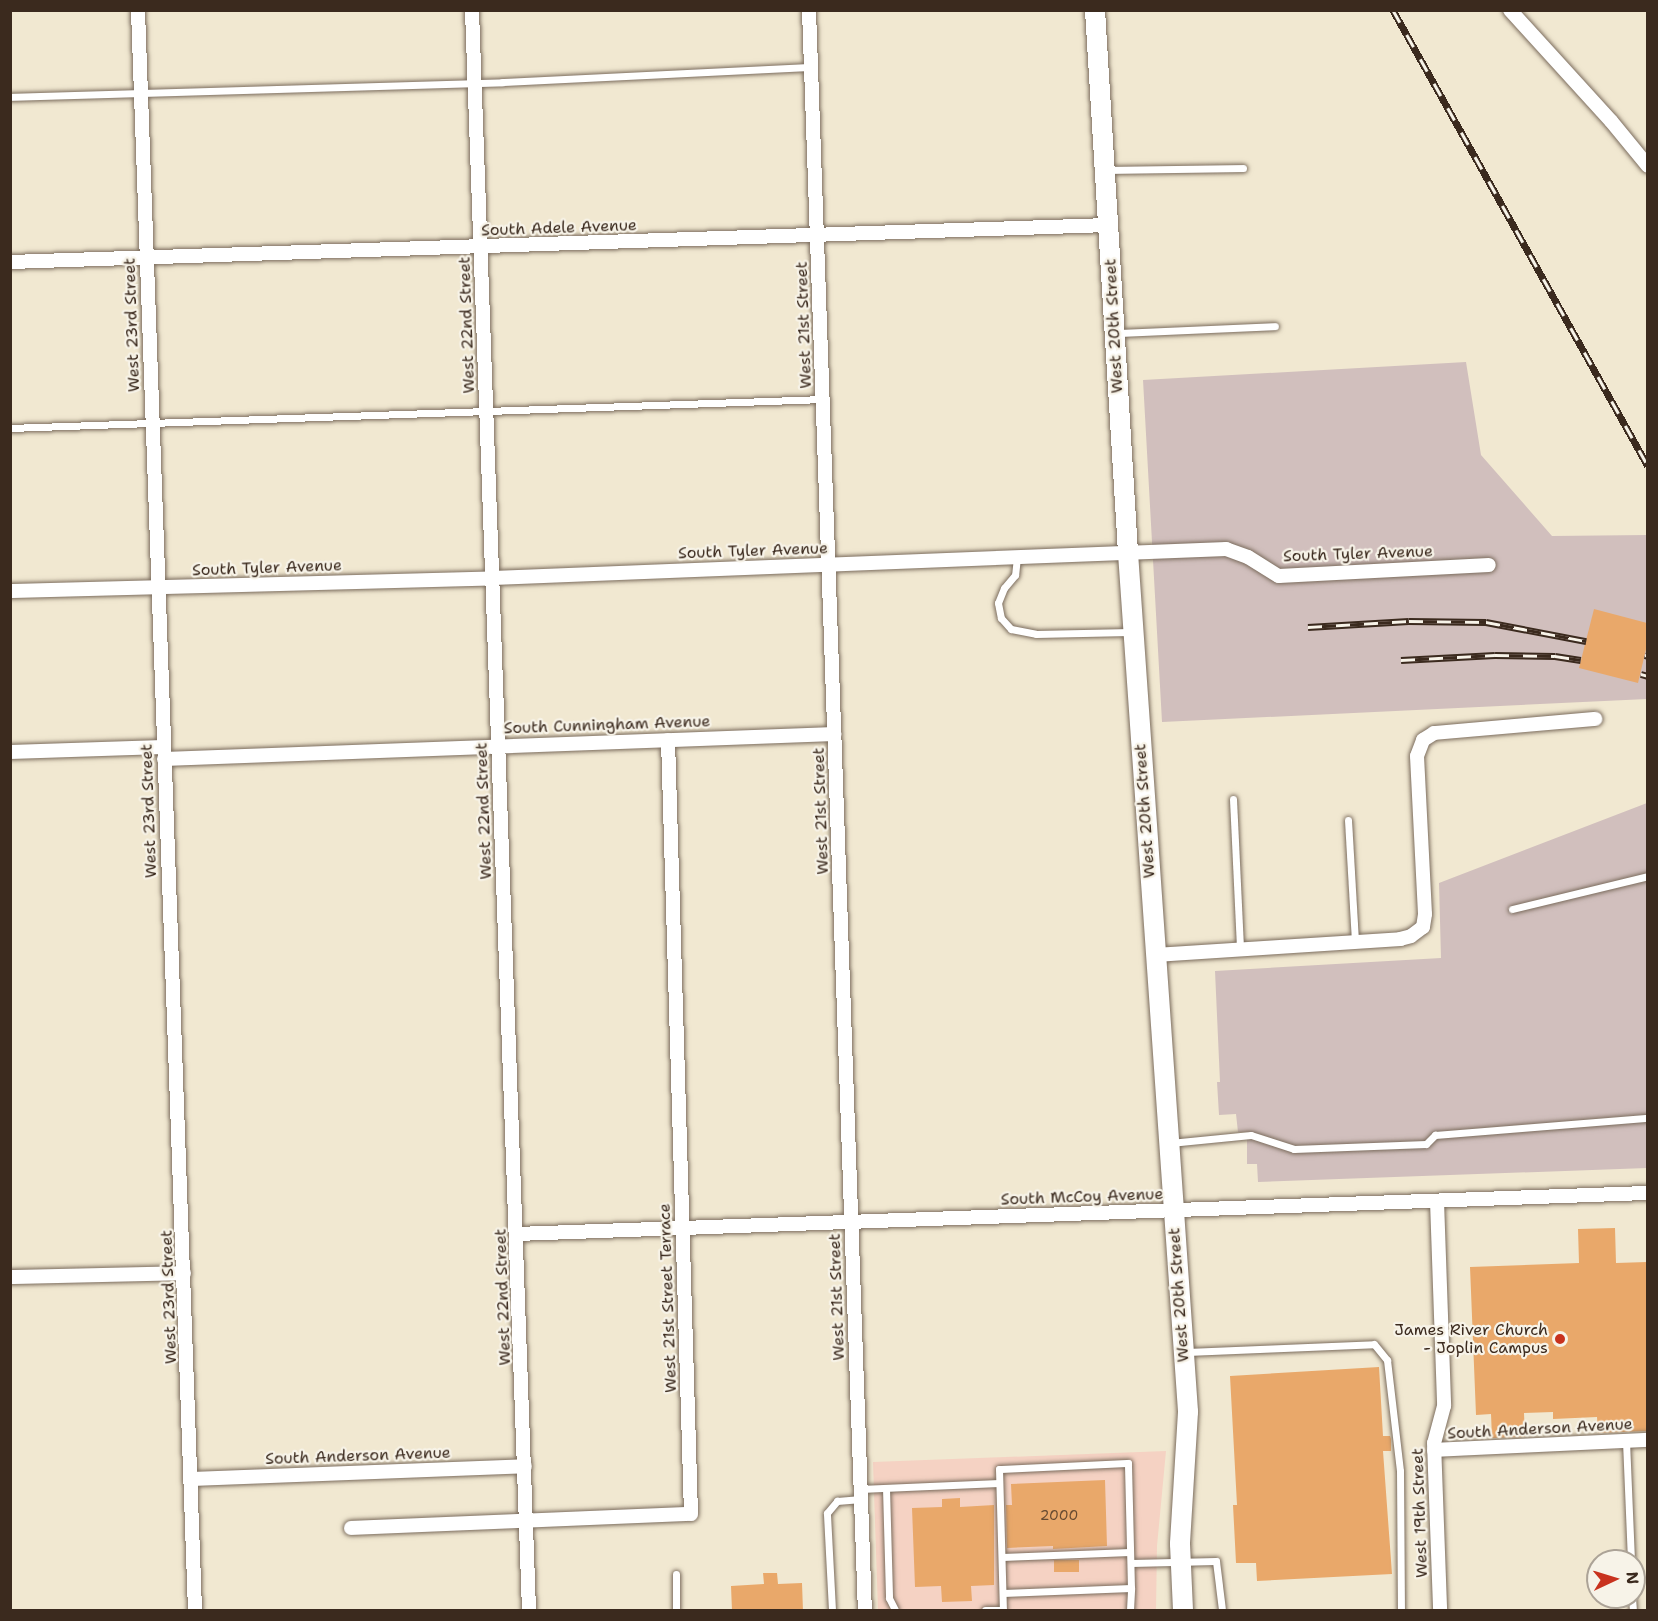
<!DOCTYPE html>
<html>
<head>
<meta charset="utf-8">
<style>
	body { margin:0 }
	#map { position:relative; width:1658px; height:1621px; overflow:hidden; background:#f1e8d1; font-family:"Shantell Sans",sans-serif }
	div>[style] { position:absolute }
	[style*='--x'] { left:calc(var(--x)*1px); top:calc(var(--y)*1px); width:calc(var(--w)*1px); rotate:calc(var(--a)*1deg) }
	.built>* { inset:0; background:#f5d2c3 }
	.industrial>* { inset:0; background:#d1bfbd }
	.building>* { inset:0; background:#e9a86a; transform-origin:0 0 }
	.roads { filter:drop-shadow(0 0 2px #7b6c5d) drop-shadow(0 0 2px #7b6c5d) }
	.service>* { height:7px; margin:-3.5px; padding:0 3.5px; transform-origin:3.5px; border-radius:3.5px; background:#fff }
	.minor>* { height:14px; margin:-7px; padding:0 7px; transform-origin:7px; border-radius:7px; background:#fff }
	.secondary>* { height:20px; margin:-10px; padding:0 10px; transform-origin:10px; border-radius:10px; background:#fff }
	.rail>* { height:7px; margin-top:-3.5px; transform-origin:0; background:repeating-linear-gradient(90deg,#f7f3e8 0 14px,#3b2a1e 0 28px); box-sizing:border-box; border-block:2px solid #3b2a1e }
	.dots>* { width:16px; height:16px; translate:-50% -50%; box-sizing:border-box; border:3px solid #f7f3e8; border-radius:50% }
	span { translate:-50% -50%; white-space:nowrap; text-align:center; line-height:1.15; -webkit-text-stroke:4.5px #f7f3e8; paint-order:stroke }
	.number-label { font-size:14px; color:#664a31 }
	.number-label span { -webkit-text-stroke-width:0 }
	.street-label { font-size:16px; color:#3b2a1e }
	.poi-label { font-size:16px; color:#3b2a1e }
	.right { translate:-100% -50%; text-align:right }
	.frame { position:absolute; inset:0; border:12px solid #3b2a1e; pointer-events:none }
	.north { position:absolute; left:1586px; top:1549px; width:60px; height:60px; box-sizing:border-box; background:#f7f3e8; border:2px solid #aca397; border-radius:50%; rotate:86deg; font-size:16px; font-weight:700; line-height:24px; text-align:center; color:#3b2a1e }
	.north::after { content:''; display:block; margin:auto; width:21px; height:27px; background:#c8321e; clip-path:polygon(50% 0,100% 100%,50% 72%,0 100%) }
</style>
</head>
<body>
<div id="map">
	<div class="built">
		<div style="clip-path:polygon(1166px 1451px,1157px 1546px,1156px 1610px,878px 1610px,873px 1462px)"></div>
	</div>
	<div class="industrial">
		<div style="clip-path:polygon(1466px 362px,1481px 455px,1552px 536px,1647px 535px,1647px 699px,1162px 722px,1143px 380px)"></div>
		<div style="clip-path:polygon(1647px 803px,1647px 1168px,1258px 1182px,1257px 1164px,1247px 1164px,1247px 1132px,1238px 1132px,1236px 1114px,1219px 1115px,1217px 1082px,1220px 1082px,1215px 971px,1441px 958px,1439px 883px)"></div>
	</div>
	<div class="building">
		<div style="clip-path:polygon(1594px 609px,1647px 623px,1647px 645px,1638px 683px,1579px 668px)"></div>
		<div style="clip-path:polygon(1615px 1228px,1616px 1263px,1647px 1262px,1647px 1431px,1598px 1433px,1597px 1417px,1553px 1419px,1553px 1412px,1524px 1413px,1525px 1437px,1492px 1438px,1491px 1414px,1476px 1415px,1470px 1267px,1579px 1263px,1578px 1229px)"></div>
		<div style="clip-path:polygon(1379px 1367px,1383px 1436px,1390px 1436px,1391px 1439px,1391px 1451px,1383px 1451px,1392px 1574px,1257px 1581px,1256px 1563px,1236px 1563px,1233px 1505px,1237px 1505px,1230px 1376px)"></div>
		<div style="clip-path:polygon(1105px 1480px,1107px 1546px,1053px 1549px,1053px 1546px,1007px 1548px,1006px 1505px,1012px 1505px,1011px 1484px)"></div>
		<div style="clip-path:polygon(960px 1498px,960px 1507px,994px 1505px,994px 1585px,971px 1586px,972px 1601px,942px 1602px,941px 1586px,915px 1587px,912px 1508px,942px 1507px,942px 1499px)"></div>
		<div style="left:1079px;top:1560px;width:12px;height:25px;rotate:90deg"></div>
		<div style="clip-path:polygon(763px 1573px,777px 1573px,778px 1584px,802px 1583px,803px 1611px,732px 1611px,731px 1586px,764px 1584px)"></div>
	</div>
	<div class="roads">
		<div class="service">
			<div style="--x:10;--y:97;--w:492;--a:-1.7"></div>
			<div style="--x:502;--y:82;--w:309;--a:-2.8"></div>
			<div style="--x:1108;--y:170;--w:135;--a:-0.8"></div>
			<div style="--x:1117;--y:333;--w:158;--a:-2.5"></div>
			<div style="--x:10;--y:428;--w:814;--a:-2.04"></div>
			<div style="--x:1017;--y:557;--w:18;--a:96"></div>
			<div style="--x:1015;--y:575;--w:17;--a:130"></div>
			<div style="--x:1004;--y:588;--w:16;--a:112"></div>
			<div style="--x:998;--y:603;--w:15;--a:79"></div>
			<div style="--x:1001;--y:618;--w:15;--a:48"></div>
			<div style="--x:1011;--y:629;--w:25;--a:11"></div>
			<div style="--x:1036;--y:634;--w:94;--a:-1.2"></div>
			<div style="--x:1233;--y:799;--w:150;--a:87.3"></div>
			<div style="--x:1348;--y:820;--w:122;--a:86.7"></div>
			<div style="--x:1512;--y:909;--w:140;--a:-13.6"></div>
			<div style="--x:1170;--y:1143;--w:81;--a:-5.6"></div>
			<div style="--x:1251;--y:1135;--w:45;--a:18"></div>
			<div style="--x:1294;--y:1149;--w:132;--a:-2.2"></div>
			<div style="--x:1426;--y:1144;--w:13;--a:-45"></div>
			<div style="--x:1435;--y:1135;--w:214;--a:-4.6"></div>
			<div style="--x:1187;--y:1352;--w:187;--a:-2.4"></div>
			<div style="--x:1374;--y:1344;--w:21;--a:51"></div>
			<div style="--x:1387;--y:1360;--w:112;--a:83.3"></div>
			<div style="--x:1400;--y:1471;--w:139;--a:89.6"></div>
			<div style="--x:1626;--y:1441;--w:120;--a:87.6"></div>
			<div style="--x:886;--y:1488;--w:110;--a:88.4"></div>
			<div style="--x:889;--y:1598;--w:13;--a:63"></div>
			<div style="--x:860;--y:1489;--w:139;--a:-2.5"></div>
			<div style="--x:1002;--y:1557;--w:128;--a:-2.2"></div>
			<div style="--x:1131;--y:1563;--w:85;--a:-1.3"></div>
			<div style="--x:1216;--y:1561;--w:49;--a:83"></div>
			<div style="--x:676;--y:1574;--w:36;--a:90"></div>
			<div style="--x:1003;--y:1593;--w:128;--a:-2.2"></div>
			<div style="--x:1131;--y:1588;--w:125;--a:-91.4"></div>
			<div style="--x:1128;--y:1463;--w:129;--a:177.3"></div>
			<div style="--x:999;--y:1469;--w:141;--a:88.4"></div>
			<div style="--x:1632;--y:1597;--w:13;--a:86"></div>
			<div style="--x:832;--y:1610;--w:97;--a:-93"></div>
			<div style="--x:827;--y:1513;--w:16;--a:-50"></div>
			<div style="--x:837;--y:1501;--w:24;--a:-5"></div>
			<div style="--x:985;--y:1610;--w:18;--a:0"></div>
			<div style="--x:1130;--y:1610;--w:22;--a:-87"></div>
		</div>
		<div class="minor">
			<div style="--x:138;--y:10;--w:1601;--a:87.96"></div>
			<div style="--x:472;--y:10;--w:1601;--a:87.96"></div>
			<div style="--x:809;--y:10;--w:1601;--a:88"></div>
			<div style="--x:1510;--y:10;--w:150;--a:47.7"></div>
			<div style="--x:1611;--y:121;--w:58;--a:50.6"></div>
			<div style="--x:10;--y:262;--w:1099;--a:-1.93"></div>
			<div style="--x:10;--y:591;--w:483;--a:-1.5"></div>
			<div style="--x:493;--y:578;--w:734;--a:-2.27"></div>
			<div style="--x:1226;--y:549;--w:23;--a:20"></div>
			<div style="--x:1248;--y:557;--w:36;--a:32"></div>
			<div style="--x:1279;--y:576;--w:210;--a:-3"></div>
			<div style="--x:10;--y:752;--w:153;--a:-1.9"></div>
			<div style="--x:164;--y:759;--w:671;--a:-2.13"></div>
			<div style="--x:1155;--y:955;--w:246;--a:-3.7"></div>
			<div style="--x:1400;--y:939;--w:11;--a:-15"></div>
			<div style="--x:1411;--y:936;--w:15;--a:-37"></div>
			<div style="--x:1423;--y:927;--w:13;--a:-81"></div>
			<div style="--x:1425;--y:914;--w:158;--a:-92.9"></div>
			<div style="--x:1417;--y:756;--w:17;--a:-69"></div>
			<div style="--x:1423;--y:740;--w:13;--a:-32"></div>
			<div style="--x:1434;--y:733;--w:162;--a:-5"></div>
			<div style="--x:1437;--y:1201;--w:205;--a:88"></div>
			<div style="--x:1444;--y:1406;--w:38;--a:105"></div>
			<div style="--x:1434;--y:1443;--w:167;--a:87.9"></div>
			<div style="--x:517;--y:1234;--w:1132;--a:-2.08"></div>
			<div style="--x:10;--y:1277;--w:174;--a:-1.3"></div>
			<div style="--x:1434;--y:1450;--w:214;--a:-2.7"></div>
			<div style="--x:192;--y:1479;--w:333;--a:-2.2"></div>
			<div style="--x:351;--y:1528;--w:340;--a:-2.4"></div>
			<div style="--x:691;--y:1514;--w:774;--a:-91.7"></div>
		</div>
		<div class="secondary">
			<div style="--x:1095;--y:10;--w:544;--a:86.52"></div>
			<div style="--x:1128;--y:553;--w:861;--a:86"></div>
			<div style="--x:1188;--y:1412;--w:132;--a:93.5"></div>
			<div style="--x:1180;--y:1544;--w:66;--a:87.4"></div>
		</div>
	</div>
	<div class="rail">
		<div style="--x:1393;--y:10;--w:522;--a:60.79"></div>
		<div style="--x:1308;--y:627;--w:101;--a:-3.4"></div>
		<div style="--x:1409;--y:621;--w:77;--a:0.7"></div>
		<div style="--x:1486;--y:622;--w:102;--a:10.8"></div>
		<div style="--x:1645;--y:655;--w:3;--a:18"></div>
		<div style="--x:1401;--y:660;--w:94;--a:-3"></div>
		<div style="--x:1495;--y:655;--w:60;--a:1"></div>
		<div style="--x:1555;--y:656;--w:26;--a:9"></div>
		<div style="--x:1641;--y:674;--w:7;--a:16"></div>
	</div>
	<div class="dots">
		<div style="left:1560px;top:1339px;background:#c8321e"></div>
	</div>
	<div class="number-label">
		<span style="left:1059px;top:1515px">2000</span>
	</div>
	<div class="street-label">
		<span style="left:559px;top:228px;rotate:-2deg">South Adele Avenue</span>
		<span style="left:132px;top:325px;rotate:-92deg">West 23rd Street</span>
		<span style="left:467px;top:325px;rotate:-92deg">West 22nd Street</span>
		<span style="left:804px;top:325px;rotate:-92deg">West 21st Street</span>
		<span style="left:1114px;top:326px;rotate:-93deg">West 20th Street</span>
		<span style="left:753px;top:551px;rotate:-2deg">South Tyler Avenue</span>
		<span style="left:1358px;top:554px;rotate:-2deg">South Tyler Avenue</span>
		<span style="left:267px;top:568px;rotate:-2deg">South Tyler Avenue</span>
		<span style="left:607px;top:725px;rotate:-2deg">South Cunningham Avenue</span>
		<span style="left:149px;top:811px;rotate:-92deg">West 23rd Street</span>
		<span style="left:484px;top:811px;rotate:-92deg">West 22nd Street</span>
		<span style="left:821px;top:811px;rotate:-92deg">West 21st Street</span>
		<span style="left:1145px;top:811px;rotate:-94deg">West 20th Street</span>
		<span style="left:1082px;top:1197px;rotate:-2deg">South McCoy Avenue</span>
		<span style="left:1179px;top:1295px;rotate:-94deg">West 20th Street</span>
		<span style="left:169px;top:1297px;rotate:-92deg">West 23rd Street</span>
		<span style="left:503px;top:1297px;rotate:-92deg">West 22nd Street</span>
		<span style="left:837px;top:1297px;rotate:-92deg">West 21st Street</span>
		<span style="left:668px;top:1298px;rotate:-92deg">West 21st Street Terrace</span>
		<span style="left:1540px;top:1429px;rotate:-3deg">South Anderson Avenue</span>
		<span style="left:358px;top:1456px;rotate:-2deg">South Anderson Avenue</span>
		<span style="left:1420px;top:1513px;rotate:-92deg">West 19th Street</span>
	</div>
	<div class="poi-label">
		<span class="right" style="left:1548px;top:1339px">James River Church<br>- Joplin Campus</span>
	</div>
	<div class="frame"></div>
	<div class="north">N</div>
</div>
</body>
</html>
